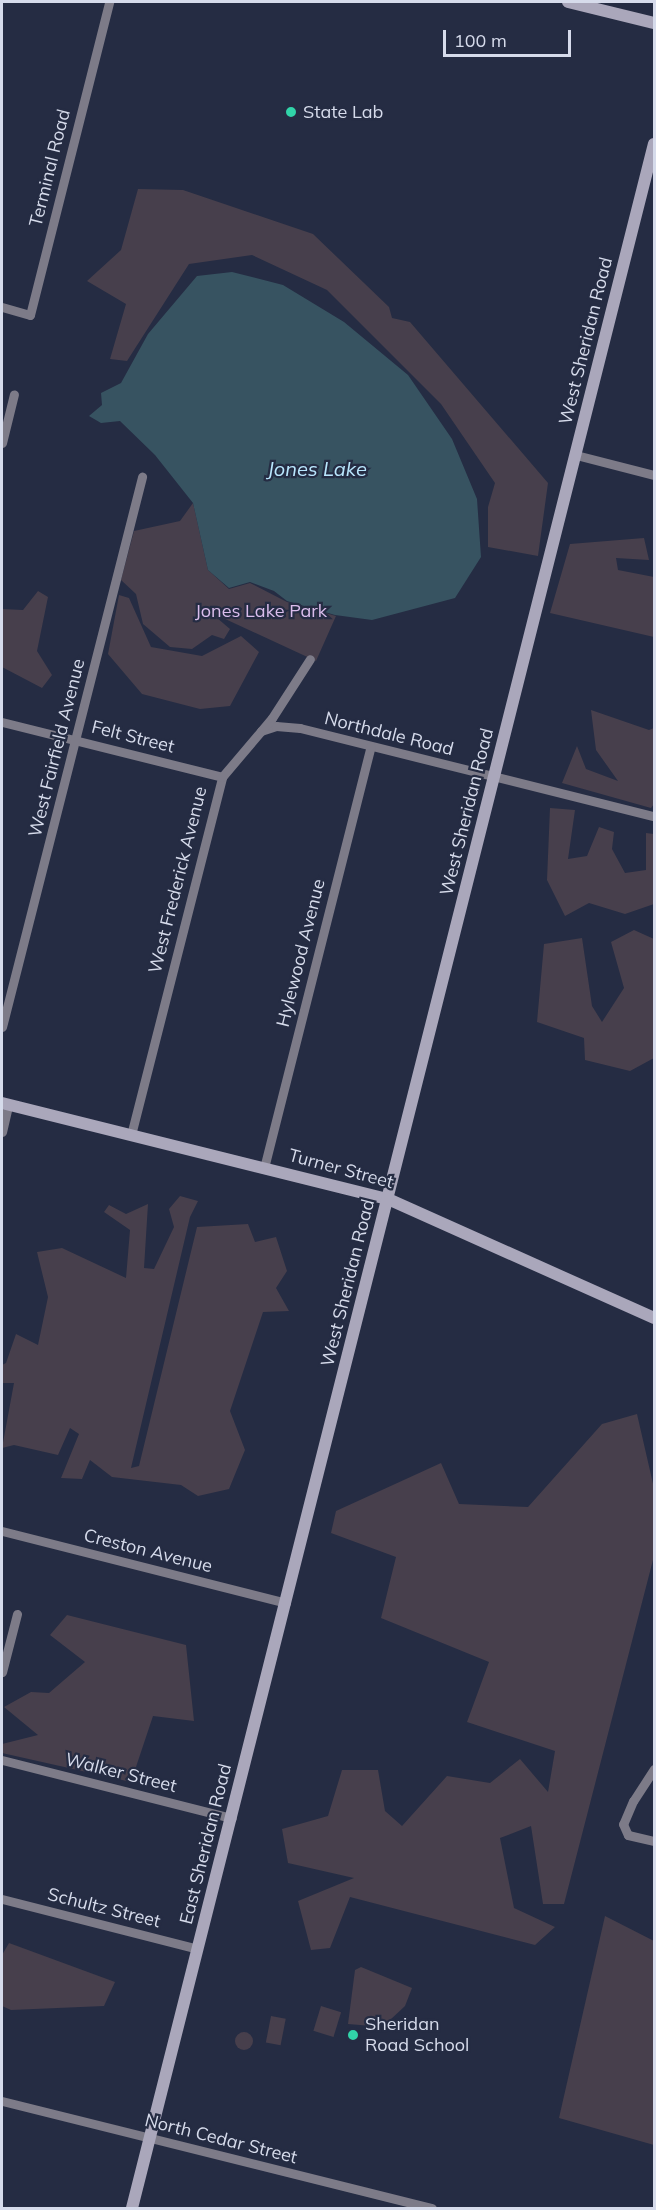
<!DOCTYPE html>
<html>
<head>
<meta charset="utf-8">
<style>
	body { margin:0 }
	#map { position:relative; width:656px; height:2210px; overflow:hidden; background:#252c43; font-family:Mulish,sans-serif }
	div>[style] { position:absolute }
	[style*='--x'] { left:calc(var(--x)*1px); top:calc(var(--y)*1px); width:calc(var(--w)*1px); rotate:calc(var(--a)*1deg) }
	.green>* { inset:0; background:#473f4c; transform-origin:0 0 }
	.round { border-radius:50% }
	.water>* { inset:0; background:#375361 }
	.street>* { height:9px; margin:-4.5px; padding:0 4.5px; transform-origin:4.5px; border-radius:4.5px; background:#7d7b88 }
	.secondary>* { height:12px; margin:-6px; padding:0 6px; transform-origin:6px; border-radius:6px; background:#aaa7bb }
	.dots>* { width:16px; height:16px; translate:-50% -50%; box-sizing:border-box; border:3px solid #252c43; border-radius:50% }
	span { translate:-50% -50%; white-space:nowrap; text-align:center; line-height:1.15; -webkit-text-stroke:4.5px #252c43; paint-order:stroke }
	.poi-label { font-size:18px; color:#d6dbeb }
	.left { translate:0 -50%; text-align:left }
	.street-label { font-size:18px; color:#d6dbeb }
	.park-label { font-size:18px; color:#dabdec }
	.water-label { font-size:20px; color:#b9e6fd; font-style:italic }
	.frame { position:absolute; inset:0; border:3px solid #d6dbeb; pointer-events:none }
	.scale { position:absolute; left:443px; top:30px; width:128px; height:27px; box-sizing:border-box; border:3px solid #d6dbeb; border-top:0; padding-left:8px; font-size:18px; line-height:21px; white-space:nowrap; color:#d6dbeb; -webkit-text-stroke:4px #252c43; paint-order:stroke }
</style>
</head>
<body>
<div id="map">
	<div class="green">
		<div style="clip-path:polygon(138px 189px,183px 190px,313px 234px,389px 307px,392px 318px,410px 322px,548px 483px,538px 556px,488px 547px,488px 507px,495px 483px,441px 404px,327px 290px,252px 255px,189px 264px,127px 361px,110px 359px,126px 304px,87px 281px,121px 250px)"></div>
		<div style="clip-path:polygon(193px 503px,208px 570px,229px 589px,250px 583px,287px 602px,336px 616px,316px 661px,210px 612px,230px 629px,224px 639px,212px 635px,192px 649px,170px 647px,143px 624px,136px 594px,121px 580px,134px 531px,180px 521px)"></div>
		<div style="clip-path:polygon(644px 538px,649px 560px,616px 558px,618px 570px,654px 577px,654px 637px,550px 613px,570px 544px)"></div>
		<div style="clip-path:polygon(38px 591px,48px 597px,37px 651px,52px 675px,42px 688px,2px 667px,2px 609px,23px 610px)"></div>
		<div style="clip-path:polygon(119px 595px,129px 598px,151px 647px,202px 656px,241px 636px,259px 652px,230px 706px,200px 709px,142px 694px,108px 654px)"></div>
		<div style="clip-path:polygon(591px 710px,649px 730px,654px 728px,654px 804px,651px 808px,562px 783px,577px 746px,586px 769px,618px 781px,596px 750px)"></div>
		<div style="clip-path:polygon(550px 808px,575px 810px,568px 859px,587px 856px,599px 827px,614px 832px,612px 849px,625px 873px,646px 870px,646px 833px,654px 834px,654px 904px,625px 914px,589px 903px,565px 916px,547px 880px)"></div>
		<div style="clip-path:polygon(634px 930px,654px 939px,654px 1058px,630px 1071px,585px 1060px,584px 1038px,537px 1022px,544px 944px,582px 938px,592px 1006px,602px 1022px,624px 988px,611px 942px)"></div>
		<div style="clip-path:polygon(180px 1196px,198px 1201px,190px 1217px,131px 1468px,139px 1466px,197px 1227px,248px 1224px,255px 1242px,276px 1237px,287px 1271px,276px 1288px,289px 1311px,263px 1312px,230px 1411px,245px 1450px,229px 1489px,198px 1496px,181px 1485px,112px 1477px,90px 1460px,82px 1479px,61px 1478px,79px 1434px,70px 1428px,58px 1455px,14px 1445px,2px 1448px,14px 1383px,2px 1383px,2px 1365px,6px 1363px,16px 1334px,38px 1345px,48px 1297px,37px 1252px,62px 1248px,126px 1278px,130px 1230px,104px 1212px,109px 1205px,126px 1214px,148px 1204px,144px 1268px,154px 1269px,174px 1227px,169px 1209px)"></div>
		<div style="clip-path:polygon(637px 1414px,654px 1488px,654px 1556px,564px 1904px,543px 1904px,531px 1826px,500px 1838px,514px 1908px,555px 1927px,535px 1945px,350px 1897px,330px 1948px,311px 1950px,298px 1901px,354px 1878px,288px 1863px,282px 1829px,328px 1816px,342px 1770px,378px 1770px,385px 1811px,402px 1826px,447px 1776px,490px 1783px,520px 1759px,548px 1792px,555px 1751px,467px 1722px,489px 1662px,381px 1618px,396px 1557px,331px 1533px,336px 1511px,441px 1463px,459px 1504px,528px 1507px,602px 1424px)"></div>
		<div style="clip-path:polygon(67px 1615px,186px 1645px,194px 1721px,153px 1716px,131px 1782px,2px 1753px,2px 1744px,38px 1735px,4px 1707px,31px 1692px,49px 1693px,85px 1662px,50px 1635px)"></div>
		<div style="clip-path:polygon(605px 1916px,654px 1941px,654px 2145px,559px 2118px)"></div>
		<div style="clip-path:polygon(9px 1943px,115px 1982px,104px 2006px,11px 2010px,2px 2006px,2px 1955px)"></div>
		<div style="clip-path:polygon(361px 1967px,412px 1988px,405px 2006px,389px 2021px,372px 2026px,348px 2024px,355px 1970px)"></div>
		<div style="left:321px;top:2006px;width:21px;height:26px;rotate:17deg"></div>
		<div style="left:271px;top:2016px;width:15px;height:27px;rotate:11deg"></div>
		<div class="round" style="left:235px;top:2032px;width:18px;height:18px"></div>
	</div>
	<div class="water">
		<div style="clip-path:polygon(232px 272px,283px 285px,344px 322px,408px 375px,452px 439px,477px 499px,481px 557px,455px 598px,372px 620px,335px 615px,287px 601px,274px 591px,250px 582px,229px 588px,208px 570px,193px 503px,155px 455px,120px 421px,101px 423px,89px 416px,102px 405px,101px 393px,121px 383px,148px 334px,197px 276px)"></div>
	</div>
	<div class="street">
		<div style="--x:2;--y:307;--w:29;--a:16"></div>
		<div style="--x:30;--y:315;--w:323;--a:-75.8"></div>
		<div style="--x:2;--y:443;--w:50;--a:-76.2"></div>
		<div style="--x:576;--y:455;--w:81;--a:14.4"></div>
		<div style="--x:2;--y:722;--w:227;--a:14"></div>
		<div style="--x:261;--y:731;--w:16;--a:-18"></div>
		<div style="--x:276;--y:726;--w:24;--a:5"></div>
		<div style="--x:300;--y:728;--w:365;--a:14"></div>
		<div style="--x:2;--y:1027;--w:568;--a:-75.72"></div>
		<div style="--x:2;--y:1132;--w:28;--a:-77"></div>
		<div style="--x:131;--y:1135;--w:369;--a:-75.7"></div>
		<div style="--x:222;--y:777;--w:77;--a:-49.7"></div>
		<div style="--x:272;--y:718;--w:70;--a:-57.2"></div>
		<div style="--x:264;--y:1168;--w:435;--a:-75.8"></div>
		<div style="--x:2;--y:1531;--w:293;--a:14.2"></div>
		<div style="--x:2;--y:1672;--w:60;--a:-75.5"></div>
		<div style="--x:2;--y:1760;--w:237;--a:14.2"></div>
		<div style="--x:654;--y:1769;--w:38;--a:123"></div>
		<div style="--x:633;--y:1801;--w:25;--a:113"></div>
		<div style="--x:623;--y:1824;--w:12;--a:66"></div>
		<div style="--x:628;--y:1835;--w:27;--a:13"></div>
		<div style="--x:2;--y:1899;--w:202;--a:14.3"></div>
		<div style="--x:2;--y:2101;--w:443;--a:14"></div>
	</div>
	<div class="secondary">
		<div style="--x:568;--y:2;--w:89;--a:13.7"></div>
		<div style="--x:2;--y:1103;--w:398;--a:14"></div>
		<div style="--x:388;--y:1199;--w:291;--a:24.1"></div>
		<div style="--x:132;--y:2208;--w:2129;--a:-75.81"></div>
	</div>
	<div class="dots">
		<div style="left:291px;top:112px;background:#31d4a9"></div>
		<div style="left:353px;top:2035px;background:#31d4a9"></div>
	</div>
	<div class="poi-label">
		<span class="left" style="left:303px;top:112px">State Lab</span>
		<span class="left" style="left:365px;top:2035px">Sheridan<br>Road School</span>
	</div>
	<div class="street-label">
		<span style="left:50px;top:168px;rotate:-76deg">Terminal Road</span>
		<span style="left:586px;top:341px;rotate:-76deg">West Sheridan Road</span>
		<span style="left:389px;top:734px;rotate:14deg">Northdale Road</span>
		<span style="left:133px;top:737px;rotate:14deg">Felt Street</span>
		<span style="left:57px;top:748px;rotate:-76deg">West Fairfield Avenue</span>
		<span style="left:467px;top:812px;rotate:-76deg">West Sheridan Road</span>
		<span style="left:178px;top:880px;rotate:-76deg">West Frederick Avenue</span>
		<span style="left:301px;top:953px;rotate:-76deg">Hylewood Avenue</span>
		<span style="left:341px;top:1169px;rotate:15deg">Turner Street</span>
		<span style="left:348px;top:1283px;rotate:-76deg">West Sheridan Road</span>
		<span style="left:148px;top:1551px;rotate:14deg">Creston Avenue</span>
		<span style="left:121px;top:1773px;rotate:14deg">Walker Street</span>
		<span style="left:206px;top:1844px;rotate:-76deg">East Sheridan Road</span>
		<span style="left:104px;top:1908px;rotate:14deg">Schultz Street</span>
		<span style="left:221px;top:2139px;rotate:14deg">North Cedar Street</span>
	</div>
	<div class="park-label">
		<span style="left:261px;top:611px">Jones Lake Park</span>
	</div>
	<div class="water-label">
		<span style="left:317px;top:468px">Jones Lake</span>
	</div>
	<div class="frame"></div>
	<div class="scale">100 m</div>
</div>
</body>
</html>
